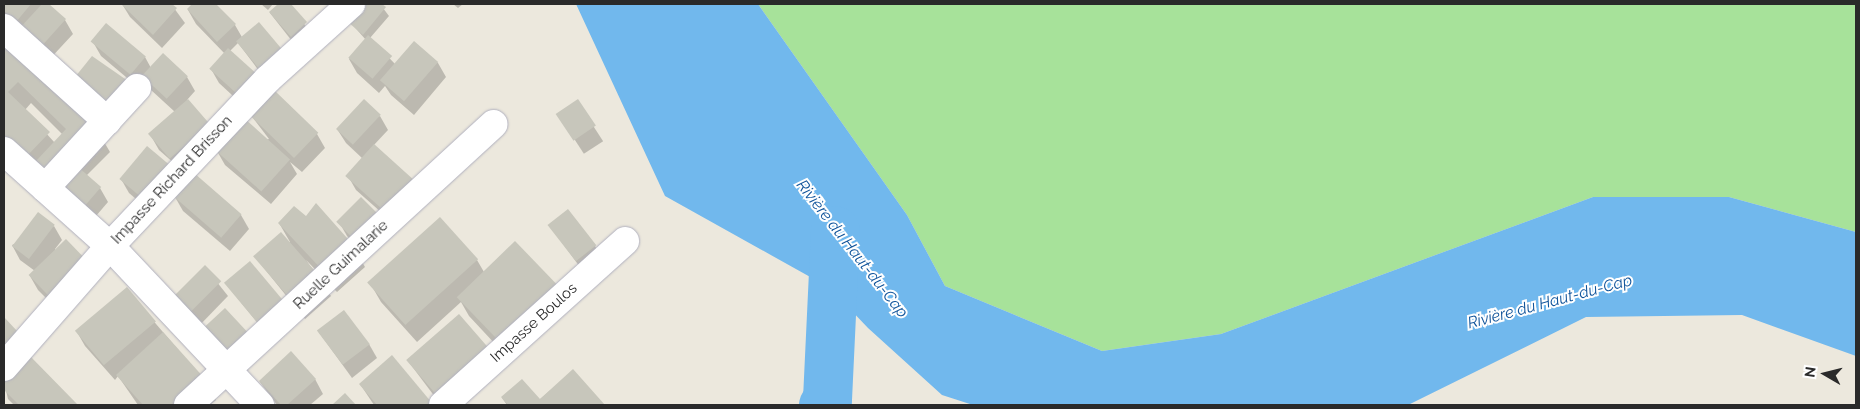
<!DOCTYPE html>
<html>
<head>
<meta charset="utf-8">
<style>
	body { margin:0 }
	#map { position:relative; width:1860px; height:409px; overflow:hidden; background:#ece8dd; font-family:Raleway,sans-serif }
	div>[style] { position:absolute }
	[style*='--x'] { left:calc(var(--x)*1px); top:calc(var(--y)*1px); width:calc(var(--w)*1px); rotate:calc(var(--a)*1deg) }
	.green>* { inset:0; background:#a7e29a }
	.water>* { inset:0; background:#71b8ed }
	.shadow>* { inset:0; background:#0003; transform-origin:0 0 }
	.river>* { height:49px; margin:-24.5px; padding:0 24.5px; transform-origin:24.5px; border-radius:24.5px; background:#71b8ed }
	.building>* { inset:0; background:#c7c6bb; transform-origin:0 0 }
	.roads { filter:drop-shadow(0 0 1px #b0b0be) drop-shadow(0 0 1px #b0b0be) }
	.minor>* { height:28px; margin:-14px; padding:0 14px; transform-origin:14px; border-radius:14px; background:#fff }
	span { translate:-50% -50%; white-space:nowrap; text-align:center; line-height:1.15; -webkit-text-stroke:4px #fff; paint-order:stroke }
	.street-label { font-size:15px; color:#2a2a2a }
	.water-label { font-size:16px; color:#0f539a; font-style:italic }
	.frame { position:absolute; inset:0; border:5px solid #2a2a2a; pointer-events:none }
	.north { position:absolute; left:1800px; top:349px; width:50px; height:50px; -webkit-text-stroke:4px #fff; paint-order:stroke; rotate:278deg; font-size:14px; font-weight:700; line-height:20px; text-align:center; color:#2a2a2a }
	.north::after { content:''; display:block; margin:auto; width:18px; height:22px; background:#2a2a2a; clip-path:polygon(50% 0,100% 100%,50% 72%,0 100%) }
</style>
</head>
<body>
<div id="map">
	<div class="green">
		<div style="clip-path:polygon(758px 4px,1856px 4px,1856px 232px,1729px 197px,1593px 197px,1221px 334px,1102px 351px,945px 286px,907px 215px)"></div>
	</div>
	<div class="water">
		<div style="clip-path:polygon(576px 4px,758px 4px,907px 215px,945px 286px,1102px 351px,1221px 334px,1593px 197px,1729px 197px,1856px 232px,1856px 356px,1742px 315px,1586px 317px,1408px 405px,973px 405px,942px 395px,868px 328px,830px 288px,665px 196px)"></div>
	</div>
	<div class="shadow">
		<div style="clip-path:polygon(4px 4px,51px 4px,49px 6px,65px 20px,73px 34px,47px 62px,4px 17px)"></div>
		<div style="clip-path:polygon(122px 4px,171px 4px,185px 23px,162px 48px,130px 17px)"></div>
		<div style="clip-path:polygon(194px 4px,214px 4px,235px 25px,269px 84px,238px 43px,230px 51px,246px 108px,219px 83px,211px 69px,225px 54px,196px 24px,188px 10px)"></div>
		<div style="clip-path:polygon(261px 4px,273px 4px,268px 10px)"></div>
		<div style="clip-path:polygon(280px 4px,289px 4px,314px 37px,299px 50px,270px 13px)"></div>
		<div style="clip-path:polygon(365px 4px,380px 4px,389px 16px,370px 38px,396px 65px,415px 43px,438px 63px,446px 77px,414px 115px,391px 95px,385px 86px,379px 93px,357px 73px,349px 59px,366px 40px,350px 22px)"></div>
		<div style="clip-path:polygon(453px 4px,463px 4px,458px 8px)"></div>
		<div style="clip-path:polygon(evenodd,4px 38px,97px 130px,110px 152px,86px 176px,100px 188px,108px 202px,90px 223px,4px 145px,4px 38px,31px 103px,63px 135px,55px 143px,25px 110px,31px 103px)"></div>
		<div style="clip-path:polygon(93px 42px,145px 57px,151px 68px,187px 77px,195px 91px,187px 100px,209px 124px,184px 172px,159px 150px,151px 136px,175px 112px,151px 90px,145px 80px,139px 88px,101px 56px)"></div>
		<div style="left:577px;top:101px;width:48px;height:23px;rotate:57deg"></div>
		<div style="clip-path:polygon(250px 114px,317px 134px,325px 148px,302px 172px,290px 162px,297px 174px,271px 204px,225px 165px,217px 151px,269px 139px)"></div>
		<div style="clip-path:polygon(380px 116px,388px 130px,373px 146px,400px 229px,356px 190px,348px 176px,363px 159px,346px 143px,337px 129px)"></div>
		<div style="clip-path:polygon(147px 148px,151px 212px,129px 193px,121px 179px)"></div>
		<div style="clip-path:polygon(175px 197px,241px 215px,249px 229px,230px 251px,183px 211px)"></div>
		<div style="clip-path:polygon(361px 199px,367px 256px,347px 236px,339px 222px)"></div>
		<div style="clip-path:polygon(306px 218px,354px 248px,365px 267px,337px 292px,306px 260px,331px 296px,305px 319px,255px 257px,290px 242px,279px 223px)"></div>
		<div style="clip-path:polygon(54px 226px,62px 240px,55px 249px,57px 309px,38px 290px,30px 276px,35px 271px,20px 260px,12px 245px)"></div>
		<div style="clip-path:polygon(550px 226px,595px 246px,603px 260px,585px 274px)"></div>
		<div style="clip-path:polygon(477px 260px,484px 272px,510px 360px,469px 316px,461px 302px,417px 342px,381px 302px,370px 283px)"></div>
		<div style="clip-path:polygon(250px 263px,274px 343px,226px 284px)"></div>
		<div style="clip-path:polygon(205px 267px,228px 296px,197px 328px,182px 312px)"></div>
		<div style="clip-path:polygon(126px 289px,205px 381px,216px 400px,210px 405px,138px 405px,118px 376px,115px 380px,85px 346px,77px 332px)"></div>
		<div style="clip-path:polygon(459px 316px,441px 405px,408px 361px)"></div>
		<div style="clip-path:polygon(318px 331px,369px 344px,377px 358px,352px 378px)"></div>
		<div style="clip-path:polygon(29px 356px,77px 405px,14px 405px,8px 399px,4px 382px)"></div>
		<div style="clip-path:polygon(573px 371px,603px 405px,507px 405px,502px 398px,539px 400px)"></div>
		<div style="clip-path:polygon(315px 379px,323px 394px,310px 405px,277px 405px,260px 382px)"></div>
		<div style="clip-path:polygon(360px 384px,432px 405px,374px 405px)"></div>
	</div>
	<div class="river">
		<div style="--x:823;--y:405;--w:7;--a:-56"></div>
		<div style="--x:827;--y:399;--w:169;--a:-87.3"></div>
	</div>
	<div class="building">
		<div style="clip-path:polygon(4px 4px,31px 4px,16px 22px,4px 11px)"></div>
		<div style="clip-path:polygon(42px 4px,49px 4px,66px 19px,39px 49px,18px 30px)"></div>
		<div style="clip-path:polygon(121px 4px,172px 4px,177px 8px,153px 35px)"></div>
		<div style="clip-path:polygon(192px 4px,216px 4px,236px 24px,217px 42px,187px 9px)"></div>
		<div style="clip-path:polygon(278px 4px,291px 4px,307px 22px,291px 37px,269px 12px)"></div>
		<div style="clip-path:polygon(364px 4px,382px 4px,386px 7px,363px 35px,348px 22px)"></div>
		<div style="left:259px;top:22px;width:38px;height:30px;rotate:50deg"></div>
		<div style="left:106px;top:23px;width:52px;height:24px;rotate:40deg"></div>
		<div style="left:368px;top:35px;width:32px;height:30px;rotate:41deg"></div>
		<div style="clip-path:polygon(4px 36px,98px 129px,52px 176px,36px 161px,66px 129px,18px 82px,8px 92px,50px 132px,25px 158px,4px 137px)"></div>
		<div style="left:414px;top:41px;width:32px;height:52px;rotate:41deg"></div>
		<div style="left:228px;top:48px;width:39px;height:28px;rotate:42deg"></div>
		<div style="left:163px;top:53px;width:34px;height:31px;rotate:43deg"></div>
		<div style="clip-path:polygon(92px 56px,128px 81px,106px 115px,71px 82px)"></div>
		<div style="left:273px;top:89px;width:63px;height:35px;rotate:44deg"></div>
		<div style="left:188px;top:99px;width:33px;height:53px;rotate:49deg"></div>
		<div style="left:364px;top:99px;width:23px;height:41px;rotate:43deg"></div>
		<div style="left:578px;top:99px;width:32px;height:27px;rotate:56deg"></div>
		<div style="left:244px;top:118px;width:62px;height:43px;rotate:42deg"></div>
		<div style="left:374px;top:144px;width:60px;height:43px;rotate:42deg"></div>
		<div style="left:147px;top:146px;width:30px;height:43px;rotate:40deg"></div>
		<div style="left:77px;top:166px;width:32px;height:30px;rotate:41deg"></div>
		<div style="left:194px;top:173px;width:63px;height:31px;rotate:41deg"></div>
		<div style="left:361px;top:197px;width:30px;height:35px;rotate:45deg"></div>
		<div style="clip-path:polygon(316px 203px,355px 247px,326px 274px,278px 223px,294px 206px,306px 216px)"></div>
		<div style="left:568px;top:209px;width:46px;height:26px;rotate:52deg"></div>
		<div style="left:38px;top:212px;width:21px;height:43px;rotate:37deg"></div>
		<div style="left:440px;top:217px;width:57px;height:98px;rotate:48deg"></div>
		<div style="left:281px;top:232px;width:65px;height:37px;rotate:49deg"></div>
		<div style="left:66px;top:239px;width:28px;height:52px;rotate:46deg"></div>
		<div style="left:515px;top:241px;width:61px;height:81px;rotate:46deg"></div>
		<div style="left:250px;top:261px;width:62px;height:34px;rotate:50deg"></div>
		<div style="left:205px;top:265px;width:23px;height:47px;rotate:45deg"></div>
		<div style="left:127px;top:287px;width:45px;height:68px;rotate:50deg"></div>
		<div style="left:225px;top:308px;width:41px;height:28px;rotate:47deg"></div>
		<div style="left:344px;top:310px;width:43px;height:34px;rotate:53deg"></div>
		<div style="left:459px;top:314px;width:49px;height:70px;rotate:49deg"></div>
		<div style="clip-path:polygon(4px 317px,18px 332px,4px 346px)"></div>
		<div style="clip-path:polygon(163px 332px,206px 380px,178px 405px,143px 405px,116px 375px)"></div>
		<div style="clip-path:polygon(291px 351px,316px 379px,287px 405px,281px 405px,259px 381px)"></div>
		<div style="clip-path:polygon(29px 355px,78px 405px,19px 405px,4px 390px,4px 380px)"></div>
		<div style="clip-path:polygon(392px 355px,432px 403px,430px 405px,377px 405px,359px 384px)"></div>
		<div style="clip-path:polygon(573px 369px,605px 405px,508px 405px,501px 397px,522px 379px,540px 399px)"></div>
		<div style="clip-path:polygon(345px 393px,356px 405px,332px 405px)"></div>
	</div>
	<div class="roads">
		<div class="minor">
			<div style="--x:4;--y:28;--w:139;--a:42.1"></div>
			<div style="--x:4;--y:151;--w:142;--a:41.9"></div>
			<div style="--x:110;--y:246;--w:219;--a:46.7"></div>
			<div style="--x:45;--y:188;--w:136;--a:-47.4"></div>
			<div style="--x:4;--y:367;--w:161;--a:-48.8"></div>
			<div style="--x:110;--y:246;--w:230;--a:-46.6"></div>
			<div style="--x:268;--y:79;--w:112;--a:-42.1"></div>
			<div style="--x:188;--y:405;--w:415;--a:-42.6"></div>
			<div style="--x:443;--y:405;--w:245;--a:-42"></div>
		</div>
	</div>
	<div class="street-label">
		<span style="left:172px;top:180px;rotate:-47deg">Impasse Richard Brisson</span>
		<span style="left:341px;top:265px;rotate:-43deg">Ruelle Guimalarie</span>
		<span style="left:534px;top:323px;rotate:-42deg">Impasse Boulos</span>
	</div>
	<div class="water-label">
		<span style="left:852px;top:249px;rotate:52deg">Rivière du Haut-du-Cap</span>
		<span style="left:1550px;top:302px;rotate:-15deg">Rivière du Haut-du-Cap</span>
	</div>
	<div class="frame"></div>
	<div class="north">N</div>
</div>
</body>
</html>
